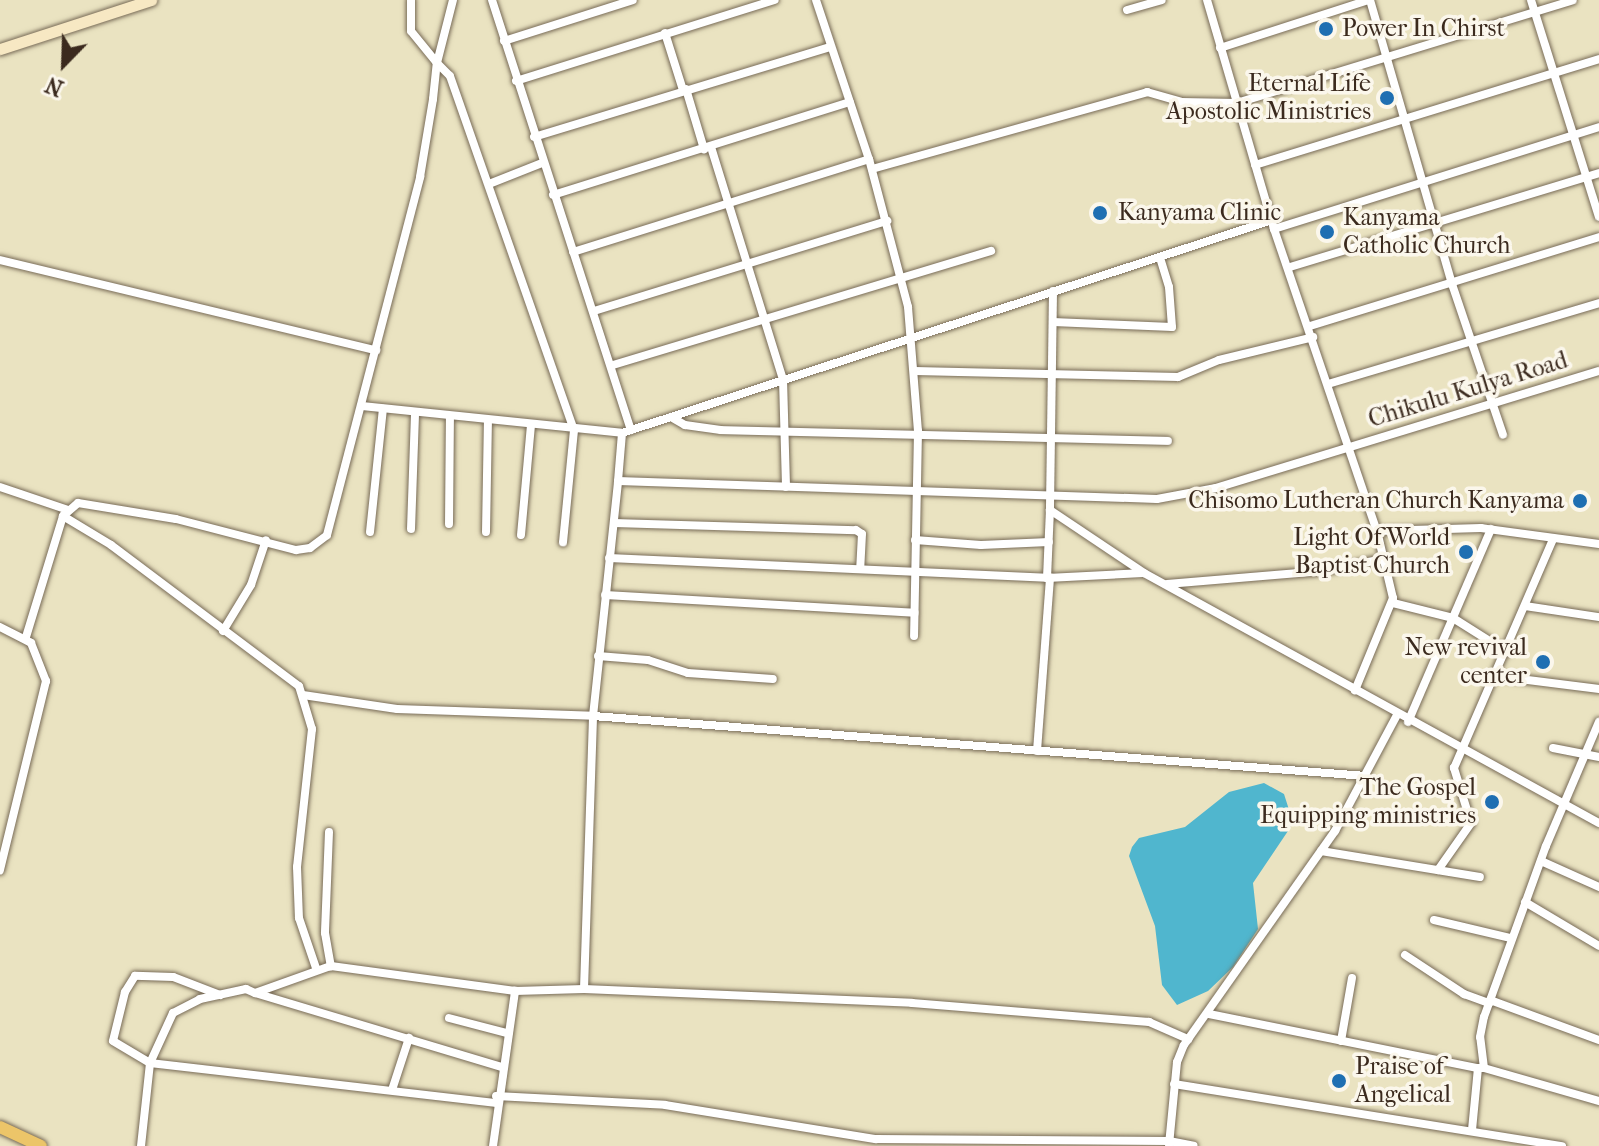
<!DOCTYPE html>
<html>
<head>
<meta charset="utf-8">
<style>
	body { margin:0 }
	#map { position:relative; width:1599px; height:1146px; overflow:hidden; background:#eae3c1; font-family:"IM FELL French Canon",serif }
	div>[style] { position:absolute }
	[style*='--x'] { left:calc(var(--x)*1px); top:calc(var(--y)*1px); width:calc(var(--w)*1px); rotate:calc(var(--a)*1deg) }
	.water>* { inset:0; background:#50b6ce }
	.roads { filter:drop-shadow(0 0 2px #786b57) drop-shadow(0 0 2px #786b57) }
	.street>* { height:8px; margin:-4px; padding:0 4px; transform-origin:4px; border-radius:4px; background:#fff }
	.secondary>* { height:11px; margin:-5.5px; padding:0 5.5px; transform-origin:5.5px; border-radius:5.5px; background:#f7e8c3 }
	.primary>* { height:12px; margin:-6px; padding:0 6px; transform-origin:6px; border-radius:6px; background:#ecc569 }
	.dots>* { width:22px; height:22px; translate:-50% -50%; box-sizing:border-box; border:4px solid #fbf7ec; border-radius:50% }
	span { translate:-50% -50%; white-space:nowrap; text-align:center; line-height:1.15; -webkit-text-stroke:7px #fbf7ec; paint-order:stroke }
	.poi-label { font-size:24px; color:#3b2a1e }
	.left { translate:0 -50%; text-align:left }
	.right { translate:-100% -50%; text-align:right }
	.street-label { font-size:24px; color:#3b2a1e }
	.north { position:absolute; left:24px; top:24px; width:80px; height:80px; -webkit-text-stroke:6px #fbf7ec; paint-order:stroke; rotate:203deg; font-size:22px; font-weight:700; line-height:32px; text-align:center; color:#3b2a1e }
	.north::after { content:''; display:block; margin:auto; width:28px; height:36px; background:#3b2a1e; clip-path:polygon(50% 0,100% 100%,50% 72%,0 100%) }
</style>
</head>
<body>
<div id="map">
	<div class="water">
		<div style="clip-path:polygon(1264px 783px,1284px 794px,1291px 816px,1290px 828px,1253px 883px,1258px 929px,1233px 967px,1208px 991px,1177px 1005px,1162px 985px,1155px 926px,1129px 856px,1132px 847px,1139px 838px,1185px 827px,1229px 792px)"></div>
	</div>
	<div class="roads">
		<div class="street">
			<div style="--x:453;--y:0;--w:65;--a:104.3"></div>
			<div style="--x:437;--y:63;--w:18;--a:45"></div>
			<div style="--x:450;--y:76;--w:375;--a:70.7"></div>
			<div style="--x:574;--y:430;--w:113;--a:95.6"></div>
			<div style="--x:492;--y:0;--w:452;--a:72.1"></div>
			<div style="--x:816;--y:0;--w:168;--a:71.6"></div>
			<div style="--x:869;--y:159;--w:153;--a:75.2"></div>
			<div style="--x:908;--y:307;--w:124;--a:85.4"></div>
			<div style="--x:918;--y:431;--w:205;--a:91.1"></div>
			<div style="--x:1207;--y:0;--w:239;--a:73.7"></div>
			<div style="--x:1274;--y:229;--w:319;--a:71.2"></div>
			<div style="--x:1377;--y:531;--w:69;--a:76.6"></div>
			<div style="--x:1393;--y:598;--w:100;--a:112.4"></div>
			<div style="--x:1370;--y:0;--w:296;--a:73.9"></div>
			<div style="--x:1452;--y:284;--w:159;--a:71.3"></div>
			<div style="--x:1531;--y:0;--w:227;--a:72.6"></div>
			<div style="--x:1127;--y:10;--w:36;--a:-16"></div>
			<div style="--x:665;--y:33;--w:60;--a:72.5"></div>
			<div style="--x:504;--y:41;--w:135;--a:-17.6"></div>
			<div style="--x:1220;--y:48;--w:157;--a:-17.9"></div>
			<div style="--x:516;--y:81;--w:271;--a:-17.4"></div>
			<div style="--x:686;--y:89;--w:63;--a:73.3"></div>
			<div style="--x:534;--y:137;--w:309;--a:-16.9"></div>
			<div style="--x:711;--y:147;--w:243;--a:72.8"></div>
			<div style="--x:783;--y:379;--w:108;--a:88.4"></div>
			<div style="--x:1255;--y:165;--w:360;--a:-17.1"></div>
			<div style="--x:872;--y:169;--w:286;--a:-15.6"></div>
			<div style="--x:1147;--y:92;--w:35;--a:16"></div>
			<div style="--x:1181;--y:102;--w:56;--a:1"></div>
			<div style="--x:1237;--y:103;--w:351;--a:-17"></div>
			<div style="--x:489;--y:184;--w:57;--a:-21.6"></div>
			<div style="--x:553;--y:195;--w:311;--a:-17.4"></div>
			<div style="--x:1274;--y:229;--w:341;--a:-17.4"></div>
			<div style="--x:573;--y:252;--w:310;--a:-17.4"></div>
			<div style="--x:0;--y:260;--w:387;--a:13.5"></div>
			<div style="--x:1290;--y:267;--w:323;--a:-16.9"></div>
			<div style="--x:1053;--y:291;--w:219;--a:90.8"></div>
			<div style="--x:1050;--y:510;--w:113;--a:33.8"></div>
			<div style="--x:1144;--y:573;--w:519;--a:28.79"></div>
			<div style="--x:594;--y:311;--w:307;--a:-17.1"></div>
			<div style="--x:1053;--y:322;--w:119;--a:2.4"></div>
			<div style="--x:1172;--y:327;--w:40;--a:-94.3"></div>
			<div style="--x:1169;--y:287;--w:30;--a:-107"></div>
			<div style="--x:1310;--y:326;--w:302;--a:-17.1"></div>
			<div style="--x:613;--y:365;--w:395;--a:-16.8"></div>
			<div style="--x:915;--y:371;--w:263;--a:1.3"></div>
			<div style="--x:1178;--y:377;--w:44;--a:-22.5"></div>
			<div style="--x:1219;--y:360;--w:97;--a:-13.7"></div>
			<div style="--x:1328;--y:384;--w:283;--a:-16.6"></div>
			<div style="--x:362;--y:406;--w:261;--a:5.9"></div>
			<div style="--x:671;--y:417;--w:16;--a:30"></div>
			<div style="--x:685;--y:425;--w:36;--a:8"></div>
			<div style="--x:721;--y:430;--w:447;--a:1.4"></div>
			<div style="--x:618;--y:481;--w:48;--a:-85.2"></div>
			<div style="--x:622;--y:433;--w:684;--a:-18.14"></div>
			<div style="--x:0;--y:487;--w:72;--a:18.7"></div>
			<div style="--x:63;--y:516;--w:56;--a:31.1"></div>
			<div style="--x:111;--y:545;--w:235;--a:36.9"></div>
			<div style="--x:299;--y:686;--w:45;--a:73.2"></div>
			<div style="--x:312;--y:729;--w:139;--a:96.2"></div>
			<div style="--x:297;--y:867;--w:51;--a:87.8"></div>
			<div style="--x:299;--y:918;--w:53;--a:71.2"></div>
			<div style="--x:614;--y:523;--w:242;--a:1.7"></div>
			<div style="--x:856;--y:530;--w:7;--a:34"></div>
			<div style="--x:862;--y:534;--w:35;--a:93"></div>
			<div style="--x:449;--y:524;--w:106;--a:-89.5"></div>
			<div style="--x:411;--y:529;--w:116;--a:-88"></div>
			<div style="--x:1377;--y:531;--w:104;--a:-1.7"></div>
			<div style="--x:1481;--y:528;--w:119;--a:7.7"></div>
			<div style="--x:370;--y:532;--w:124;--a:-84"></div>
			<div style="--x:486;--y:532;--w:110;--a:-89"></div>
			<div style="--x:521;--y:535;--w:109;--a:-84.8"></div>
			<div style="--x:915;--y:540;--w:66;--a:4.3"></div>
			<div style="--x:981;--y:545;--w:68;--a:-2.5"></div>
			<div style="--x:609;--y:558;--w:438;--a:2.6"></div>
			<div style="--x:1047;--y:578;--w:96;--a:-3"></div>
			<div style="--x:1047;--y:578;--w:68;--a:-87.5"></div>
			<div style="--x:1167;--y:584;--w:156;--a:-4.8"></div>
			<div style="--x:1322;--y:571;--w:63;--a:-11"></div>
			<div style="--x:605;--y:595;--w:310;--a:3.3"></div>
			<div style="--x:1393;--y:603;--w:62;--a:14"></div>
			<div style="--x:1453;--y:618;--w:64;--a:32.2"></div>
			<div style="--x:1525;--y:606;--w:75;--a:8.5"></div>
			<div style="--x:0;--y:627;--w:35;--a:27"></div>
			<div style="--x:31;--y:643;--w:41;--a:68.5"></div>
			<div style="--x:46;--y:681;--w:195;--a:103.7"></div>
			<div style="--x:223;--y:631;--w:54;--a:-58.7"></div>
			<div style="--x:251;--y:585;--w:47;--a:-71.6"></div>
			<div style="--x:26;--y:637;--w:127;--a:-73"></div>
			<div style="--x:63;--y:516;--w:20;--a:-41"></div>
			<div style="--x:78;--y:503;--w:99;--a:9.3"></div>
			<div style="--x:176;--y:519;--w:124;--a:14.5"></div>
			<div style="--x:296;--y:550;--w:14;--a:-8"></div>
			<div style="--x:310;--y:548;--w:21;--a:-37"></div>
			<div style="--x:327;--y:535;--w:370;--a:-75.4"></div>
			<div style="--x:420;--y:177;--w:79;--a:-80.5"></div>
			<div style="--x:433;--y:99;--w:36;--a:-84"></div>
			<div style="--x:437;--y:63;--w:41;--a:-129.1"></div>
			<div style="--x:411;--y:31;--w:31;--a:-90"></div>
			<div style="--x:598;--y:656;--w:50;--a:4.6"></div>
			<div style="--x:648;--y:660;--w:42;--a:18"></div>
			<div style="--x:688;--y:673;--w:85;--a:4"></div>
			<div style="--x:1496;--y:676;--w:104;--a:7.2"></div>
			<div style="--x:303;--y:695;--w:95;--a:8.5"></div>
			<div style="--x:397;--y:709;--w:196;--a:2"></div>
			<div style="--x:593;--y:716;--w:775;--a:4.44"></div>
			<div style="--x:1408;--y:722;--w:210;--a:-66.7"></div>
			<div style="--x:1553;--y:748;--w:47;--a:11.1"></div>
			<div style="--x:1037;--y:751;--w:174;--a:-85.7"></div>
			<div style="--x:329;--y:832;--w:101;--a:92.3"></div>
			<div style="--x:325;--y:933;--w:34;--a:80"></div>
			<div style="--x:1321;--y:851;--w:161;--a:9.3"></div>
			<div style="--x:1541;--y:861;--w:64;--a:24.1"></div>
			<div style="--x:1438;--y:870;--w:57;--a:-54.9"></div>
			<div style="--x:1471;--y:823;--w:58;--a:-107.2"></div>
			<div style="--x:1454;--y:768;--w:249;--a:-66.6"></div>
			<div style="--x:1525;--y:902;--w:86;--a:30.7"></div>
			<div style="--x:1434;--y:920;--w:79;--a:13.2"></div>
			<div style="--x:1405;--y:955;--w:71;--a:33.5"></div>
			<div style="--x:1464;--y:994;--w:27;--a:20"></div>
			<div style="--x:584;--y:989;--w:273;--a:-88.1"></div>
			<div style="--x:593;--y:716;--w:236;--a:-83.9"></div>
			<div style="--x:618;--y:481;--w:539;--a:1.91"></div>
			<div style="--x:1157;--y:499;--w:60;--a:-10.6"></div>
			<div style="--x:1216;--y:488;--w:400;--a:-17"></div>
			<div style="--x:255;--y:993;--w:257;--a:16.7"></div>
			<div style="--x:220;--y:995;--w:50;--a:-159"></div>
			<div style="--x:173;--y:977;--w:38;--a:-178"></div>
			<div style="--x:135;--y:976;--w:19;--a:122"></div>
			<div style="--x:125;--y:992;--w:50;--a:103.8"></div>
			<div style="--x:113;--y:1041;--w:43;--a:30.7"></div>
			<div style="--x:150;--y:1063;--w:347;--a:6.6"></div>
			<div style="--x:1490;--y:1000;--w:116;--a:20.2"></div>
			<div style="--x:1209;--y:1014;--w:274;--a:11.4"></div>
			<div style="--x:449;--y:1018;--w:60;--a:14.5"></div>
			<div style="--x:1341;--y:1041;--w:64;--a:-80.1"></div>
			<div style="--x:1484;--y:1068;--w:120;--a:16"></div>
			<div style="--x:1174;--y:1084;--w:393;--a:9.1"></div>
			<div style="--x:392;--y:1090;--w:55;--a:-71.9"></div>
			<div style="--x:496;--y:1096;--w:169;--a:3"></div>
			<div style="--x:665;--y:1105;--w:214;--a:9.2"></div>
			<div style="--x:876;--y:1139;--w:293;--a:0.4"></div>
			<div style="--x:1169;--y:1141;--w:25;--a:11"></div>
			<div style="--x:1472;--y:1130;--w:62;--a:-84.5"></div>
			<div style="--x:1478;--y:1068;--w:6;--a:0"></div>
			<div style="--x:1484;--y:1068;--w:31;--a:-97"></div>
			<div style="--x:1480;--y:1037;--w:20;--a:-79"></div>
			<div style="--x:1484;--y:1017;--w:182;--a:-70.1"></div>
			<div style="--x:1546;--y:846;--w:135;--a:-66.9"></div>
			<div style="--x:1169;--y:1145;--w:83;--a:-84.5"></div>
			<div style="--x:1177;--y:1062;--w:18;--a:-68"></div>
			<div style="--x:1184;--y:1045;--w:262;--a:-54.8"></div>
			<div style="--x:1335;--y:831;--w:132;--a:-61.9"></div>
			<div style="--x:141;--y:1146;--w:83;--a:-83.8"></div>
			<div style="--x:150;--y:1063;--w:55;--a:-65.3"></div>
			<div style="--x:173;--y:1013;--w:30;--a:-27"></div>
			<div style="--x:200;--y:999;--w:47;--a:-12.3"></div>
			<div style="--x:246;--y:989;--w:10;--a:24"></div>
			<div style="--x:255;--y:993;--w:81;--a:-19.6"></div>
			<div style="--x:331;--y:966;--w:186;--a:7.7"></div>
			<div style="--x:515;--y:991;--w:69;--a:-1.7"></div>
			<div style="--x:584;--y:989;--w:328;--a:2.4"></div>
			<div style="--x:912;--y:1003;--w:238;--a:4.6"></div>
			<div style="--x:1149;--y:1022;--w:43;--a:23.6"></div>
			<div style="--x:493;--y:1146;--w:157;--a:-81.9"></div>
		</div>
		<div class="secondary">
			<div style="--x:0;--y:49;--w:159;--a:-18"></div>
		</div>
		<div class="primary">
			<div style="--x:0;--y:1127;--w:45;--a:24.9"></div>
		</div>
	</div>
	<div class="dots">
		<div style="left:1326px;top:29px;background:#1f6fb2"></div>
		<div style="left:1387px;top:98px;background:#1f6fb2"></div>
		<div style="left:1100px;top:213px;background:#1f6fb2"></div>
		<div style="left:1327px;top:232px;background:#1f6fb2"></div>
		<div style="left:1580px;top:501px;background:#1f6fb2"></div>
		<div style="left:1466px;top:552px;background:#1f6fb2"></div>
		<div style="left:1543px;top:662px;background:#1f6fb2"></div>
		<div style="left:1492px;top:802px;background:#1f6fb2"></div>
		<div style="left:1339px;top:1081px;background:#1f6fb2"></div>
	</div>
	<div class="poi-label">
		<span class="left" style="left:1342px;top:29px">Power In Chirst</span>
		<span class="right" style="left:1371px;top:98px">Eternal Life<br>Apostolic Ministries</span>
		<span class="left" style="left:1118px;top:213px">Kanyama Clinic</span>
		<span class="left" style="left:1343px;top:232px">Kanyama<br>Catholic Church</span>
		<span class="right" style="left:1564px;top:501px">Chisomo Lutheran Church Kanyama</span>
		<span class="right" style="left:1450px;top:552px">Light Of World<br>Baptist Church</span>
		<span class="right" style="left:1527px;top:662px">New revival<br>center</span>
		<span class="right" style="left:1476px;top:802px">The Gospel<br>Equipping ministries</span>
		<span class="left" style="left:1355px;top:1081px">Praise of<br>Angelical</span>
	</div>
	<div class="street-label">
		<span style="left:1468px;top:390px;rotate:-17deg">Chikulu Kulya Road</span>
	</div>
	<div class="north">N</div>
</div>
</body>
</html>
